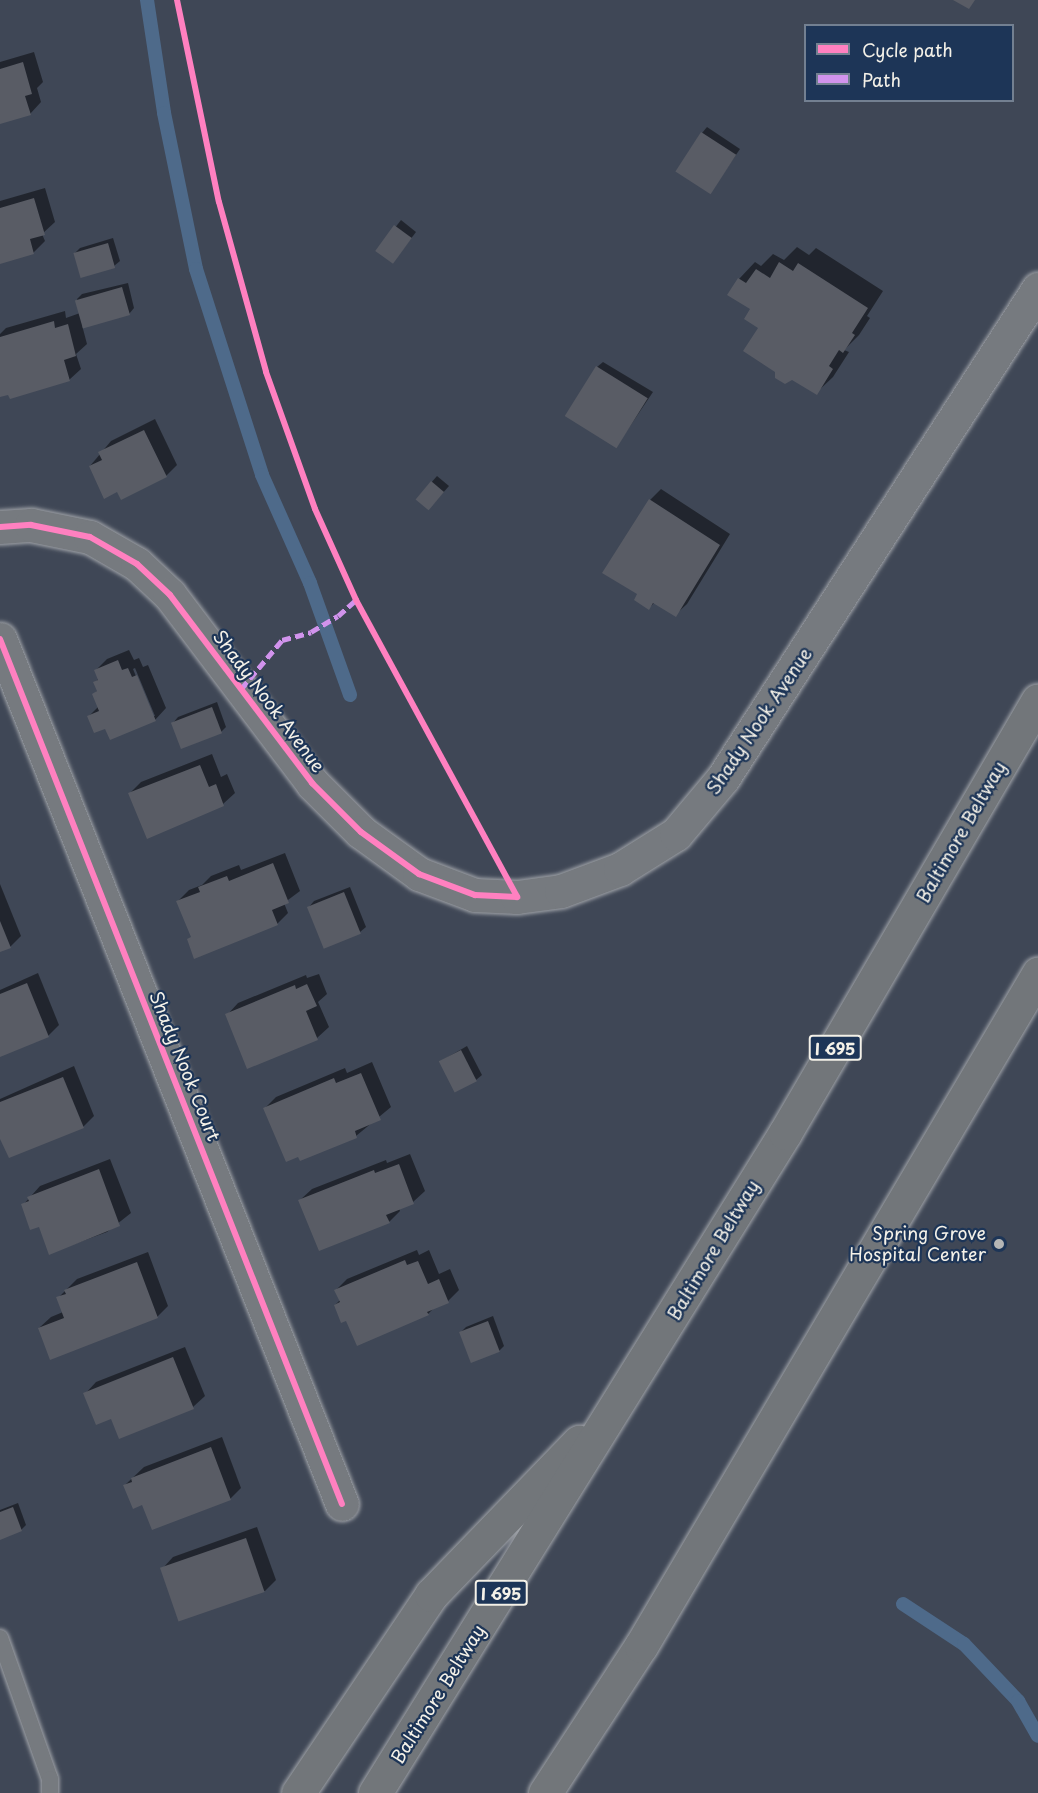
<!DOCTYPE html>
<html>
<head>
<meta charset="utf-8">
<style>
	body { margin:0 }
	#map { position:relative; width:1038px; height:1793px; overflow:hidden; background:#3f4756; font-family:"Playpen Sans",sans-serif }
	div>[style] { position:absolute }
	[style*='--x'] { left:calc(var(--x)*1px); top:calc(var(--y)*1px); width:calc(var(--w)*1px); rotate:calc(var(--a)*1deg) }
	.shadow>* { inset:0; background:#0007 }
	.stream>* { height:14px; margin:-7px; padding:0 7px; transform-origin:7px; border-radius:7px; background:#4e6a8a }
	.building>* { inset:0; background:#595c65; transform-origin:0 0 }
	.roads { filter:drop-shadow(0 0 2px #a0a3a8) drop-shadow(0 0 2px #a0a3a8) }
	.lane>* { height:16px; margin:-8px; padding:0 8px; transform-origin:8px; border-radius:8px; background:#767a7f }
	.street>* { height:33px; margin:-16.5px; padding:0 16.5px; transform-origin:16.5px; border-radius:16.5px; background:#767a7f }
	.highway>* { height:33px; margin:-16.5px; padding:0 16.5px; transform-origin:16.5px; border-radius:16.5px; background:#72767a }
	.quiet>* { height:4.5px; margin-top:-2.25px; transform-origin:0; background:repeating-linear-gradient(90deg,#d193ec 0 9px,transparent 0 13.5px) }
	.cycleway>* { height:6px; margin:-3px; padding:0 3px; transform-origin:3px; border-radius:3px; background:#ff80c0 }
	.dots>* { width:16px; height:16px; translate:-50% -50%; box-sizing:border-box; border:3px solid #1d3557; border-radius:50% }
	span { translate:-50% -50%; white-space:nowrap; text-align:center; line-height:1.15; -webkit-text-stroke:4.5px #1d3557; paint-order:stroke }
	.shield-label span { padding:2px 4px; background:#1d3557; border:2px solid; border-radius:4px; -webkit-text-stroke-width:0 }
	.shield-label { font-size:16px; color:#f4f1e8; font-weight:700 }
	.street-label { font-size:18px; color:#f4f1e8 }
	.poi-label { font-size:18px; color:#f4f1e8 }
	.right { translate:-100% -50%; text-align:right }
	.legend { position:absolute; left:804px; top:24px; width:210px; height:78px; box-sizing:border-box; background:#1d3557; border:2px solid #738091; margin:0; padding:8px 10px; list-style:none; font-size:18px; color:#f4f1e8 }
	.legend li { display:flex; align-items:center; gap:12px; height:30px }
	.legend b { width:30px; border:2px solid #738091 }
</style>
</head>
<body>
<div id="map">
	<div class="shadow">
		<div style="clip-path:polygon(34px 52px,43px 82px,37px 88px,41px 102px,30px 114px,0 122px,0 62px)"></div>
		<div style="clip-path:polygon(707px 127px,740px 149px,710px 193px,702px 133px)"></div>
		<div style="clip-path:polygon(45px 188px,55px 222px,42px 234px,45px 241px,33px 253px,0 262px,0 201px)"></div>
		<div style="clip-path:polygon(401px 220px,416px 232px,397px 257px,377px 251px)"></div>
		<div style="clip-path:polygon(113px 238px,120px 261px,114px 266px,74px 254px,80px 248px)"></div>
		<div style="clip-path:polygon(797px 247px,809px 255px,816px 248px,883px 291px,867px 316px,870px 318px,859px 335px,844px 350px,849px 352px,833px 377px,816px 393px,760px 327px,752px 309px,729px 294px,739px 279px,755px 262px,761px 266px,773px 254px,784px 260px)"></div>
		<div style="clip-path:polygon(128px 283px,134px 308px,129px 314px,82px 325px,87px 344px,76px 354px,81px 369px,69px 380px,0 396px,0 334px,6px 328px,65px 311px,66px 318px,80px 313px,77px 299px,82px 294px)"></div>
		<div style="clip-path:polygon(603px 362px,653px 392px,616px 447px,597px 367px)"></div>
		<div style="clip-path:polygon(155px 419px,177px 465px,166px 476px,118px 490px,90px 466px,111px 441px)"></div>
		<div style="clip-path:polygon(437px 476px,449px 486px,434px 503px,417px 499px)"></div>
		<div style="clip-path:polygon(661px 489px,730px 534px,687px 604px,675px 615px,655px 602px,649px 608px,639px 594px,650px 500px)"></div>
		<div style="clip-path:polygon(evenodd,129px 650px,134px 660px,139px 658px,143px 667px,148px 665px,166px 708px,155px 720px,106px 727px,89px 716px,99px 706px,94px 694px,98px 690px,95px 683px,99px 678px,96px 670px,107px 659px,129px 650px,135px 668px,155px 716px,152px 716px,133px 669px,135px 668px)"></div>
		<div style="clip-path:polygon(217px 702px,226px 727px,221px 732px,173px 723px,178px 717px)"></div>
		<div style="clip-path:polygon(212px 754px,221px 777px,227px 774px,235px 793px,223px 804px,130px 793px,141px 782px)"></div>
		<div style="clip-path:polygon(285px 853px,300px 891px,284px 903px,288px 913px,277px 924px,192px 936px,178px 901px,189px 890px,202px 885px,211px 876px,239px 865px,241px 870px)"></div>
		<div style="clip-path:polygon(0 884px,21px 936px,10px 947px,0 951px)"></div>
		<div style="clip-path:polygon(350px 887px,366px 927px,360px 932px,309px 907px,314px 901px)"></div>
		<div style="clip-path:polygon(38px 973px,59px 1025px,48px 1036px,0 1056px,0 990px)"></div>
		<div style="clip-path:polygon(319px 974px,327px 994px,318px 1002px,329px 1027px,317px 1038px,227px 1015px,238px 1003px,306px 975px,307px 978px)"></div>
		<div style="clip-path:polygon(467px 1046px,482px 1075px,476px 1080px,441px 1061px)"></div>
		<div style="clip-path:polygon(372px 1062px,391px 1107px,356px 1136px,265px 1108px,276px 1097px,345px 1068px,347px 1073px)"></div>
		<div style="clip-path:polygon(74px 1066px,94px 1116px,83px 1127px,0 1138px,0 1099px)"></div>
		<div style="clip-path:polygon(410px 1154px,425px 1191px,413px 1202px,399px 1208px,400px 1211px,389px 1222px,300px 1200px,312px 1189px,386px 1160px,387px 1163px)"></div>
		<div style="clip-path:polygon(110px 1159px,131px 1213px,107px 1232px,50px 1253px,40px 1225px,23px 1205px,40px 1186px)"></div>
		<div style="clip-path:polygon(417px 1250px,419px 1255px,429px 1250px,439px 1274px,450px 1269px,459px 1290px,448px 1301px,436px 1306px,428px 1314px,347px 1319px,335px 1305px,340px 1300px,336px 1290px,347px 1279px)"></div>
		<div style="clip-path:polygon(148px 1252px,168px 1306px,157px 1317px,39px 1328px,51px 1317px,63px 1312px,58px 1298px,77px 1279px)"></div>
		<div style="clip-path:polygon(493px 1316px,504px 1346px,499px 1351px,461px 1332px,466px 1327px)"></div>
		<div style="clip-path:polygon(185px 1347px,205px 1396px,193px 1407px,111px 1417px,85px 1394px,96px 1382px)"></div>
		<div style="clip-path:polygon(222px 1437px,241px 1488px,230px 1499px,143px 1503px,125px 1485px,144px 1467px)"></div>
		<div style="clip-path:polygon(18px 1503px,26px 1525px,21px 1530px,0 1538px,0 1510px)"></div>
		<div style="clip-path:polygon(257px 1527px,276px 1580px,265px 1591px,162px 1569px,173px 1557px)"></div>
	</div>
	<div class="stream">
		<div style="--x:147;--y:0;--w:114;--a:81.4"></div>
		<div style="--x:164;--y:113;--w:159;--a:78.4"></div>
		<div style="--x:196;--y:269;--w:216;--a:72.2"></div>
		<div style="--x:262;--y:475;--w:118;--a:66"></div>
		<div style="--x:310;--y:583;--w:119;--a:70.3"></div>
		<div style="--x:903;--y:1604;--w:73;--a:33.3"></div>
		<div style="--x:964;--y:1644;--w:79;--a:46.5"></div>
		<div style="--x:1018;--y:1701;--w:40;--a:60.3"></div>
	</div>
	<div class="building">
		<div style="clip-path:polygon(953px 0,975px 0,969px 9px)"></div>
		<div style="clip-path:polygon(23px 62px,32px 94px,25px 96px,31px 115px,0 124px,0 69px)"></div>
		<div style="left:701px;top:132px;width:42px;height:47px;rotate:33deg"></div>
		<div style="clip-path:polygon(34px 198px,45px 235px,30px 239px,34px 254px,0 264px,0 208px)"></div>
		<div style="left:394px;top:225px;width:22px;height:32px;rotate:36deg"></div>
		<div style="left:108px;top:243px;width:26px;height:36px;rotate:74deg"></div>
		<div style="clip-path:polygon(779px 262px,793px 271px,798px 263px,868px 308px,852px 333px,855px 335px,843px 353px,839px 350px,829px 366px,833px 369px,817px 395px,792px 380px,785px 384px,775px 378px,775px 372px,743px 351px,758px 328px,744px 319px,750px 309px,727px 295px,738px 278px,746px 283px,756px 269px,770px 278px)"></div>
		<div style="left:122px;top:287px;width:29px;height:49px;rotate:74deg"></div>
		<div style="clip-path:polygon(54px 321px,55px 328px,68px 324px,76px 356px,64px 360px,70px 381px,10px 399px,8px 395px,0 397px,0 337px)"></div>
		<div style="left:596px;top:366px;width:61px;height:59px;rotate:32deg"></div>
		<div style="clip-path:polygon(144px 430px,167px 477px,121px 500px,117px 492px,104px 499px,89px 466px,102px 460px,98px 452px)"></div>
		<div style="left:431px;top:481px;width:17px;height:24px;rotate:40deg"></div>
		<div style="clip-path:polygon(649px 499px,720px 545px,676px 617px,653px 603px,649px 610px,634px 600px,637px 594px,602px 573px)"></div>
		<div style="clip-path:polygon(118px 660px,122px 670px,128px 668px,132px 677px,137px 675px,156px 721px,110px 740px,105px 729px,94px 733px,87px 716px,99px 711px,92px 694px,97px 691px,93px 682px,98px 680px,94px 670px)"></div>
		<div style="left:212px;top:707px;width:28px;height:44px;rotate:69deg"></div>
		<div style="clip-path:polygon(200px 765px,209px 787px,216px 784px,224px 806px,147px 839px,128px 793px)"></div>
		<div style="clip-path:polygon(273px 863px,289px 903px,272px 910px,278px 925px,194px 959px,187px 939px,191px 937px,176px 901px,200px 892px,198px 887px,227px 876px,229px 881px)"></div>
		<div style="left:344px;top:892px;width:45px;height:40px;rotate:68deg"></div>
		<div style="clip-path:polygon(0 921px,11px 948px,0 952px)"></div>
		<div style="clip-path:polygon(27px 983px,49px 1037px,0 1057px,0 994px)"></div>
		<div style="clip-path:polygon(307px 984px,317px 1006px,306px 1011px,318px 1040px,247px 1069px,225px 1014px,295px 985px,296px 989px)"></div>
		<div style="left:461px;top:1050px;width:35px;height:25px;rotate:63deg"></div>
		<div style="clip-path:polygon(361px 1073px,381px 1120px,355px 1131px,357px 1138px,300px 1161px,298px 1157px,286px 1162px,263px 1108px,334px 1078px,336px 1083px)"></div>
		<div style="clip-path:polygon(63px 1077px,84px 1128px,9px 1158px,0 1139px,0 1102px)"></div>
		<div style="clip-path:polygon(399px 1164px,414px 1204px,386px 1215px,390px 1223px,319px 1251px,298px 1200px,374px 1170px,375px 1173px)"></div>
		<div style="clip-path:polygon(99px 1169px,120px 1226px,49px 1255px,39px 1227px,30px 1230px,21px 1204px,29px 1201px,27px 1197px)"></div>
		<div style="clip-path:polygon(405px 1260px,407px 1265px,418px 1261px,428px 1284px,439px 1279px,449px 1303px,427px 1312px,429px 1315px,357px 1346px,346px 1321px,341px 1323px,334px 1305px,340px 1302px,334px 1290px)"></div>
		<div style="clip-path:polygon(137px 1262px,158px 1318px,50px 1360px,38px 1328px,64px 1318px,56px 1297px,66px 1294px,64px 1290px)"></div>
		<div style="left:488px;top:1321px;width:33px;height:31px;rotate:69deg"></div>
		<div style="clip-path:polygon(173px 1357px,194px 1409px,119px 1439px,111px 1419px,96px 1425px,83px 1393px)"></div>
		<div style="clip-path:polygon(211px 1447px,231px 1500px,152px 1530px,142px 1505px,133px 1509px,123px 1485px,132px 1482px,131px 1478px)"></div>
		<div style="clip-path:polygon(13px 1507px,22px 1531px,0 1540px,0 1512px)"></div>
		<div style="left:246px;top:1538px;width:57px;height:91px;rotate:71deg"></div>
	</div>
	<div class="roads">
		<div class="lane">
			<div style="--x:0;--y:1638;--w:150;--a:70.5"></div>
			<div style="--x:50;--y:1779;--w:14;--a:90"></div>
		</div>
		<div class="street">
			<div style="--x:0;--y:527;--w:31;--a:-4"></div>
			<div style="--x:31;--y:525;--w:60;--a:11.5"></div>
			<div style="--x:90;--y:537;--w:54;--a:29.9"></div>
			<div style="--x:137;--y:564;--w:45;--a:43.2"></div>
			<div style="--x:170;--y:595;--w:236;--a:52.9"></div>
			<div style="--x:312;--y:783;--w:69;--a:45"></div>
			<div style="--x:361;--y:832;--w:72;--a:35.9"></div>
			<div style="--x:419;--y:874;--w:60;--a:20.6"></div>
			<div style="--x:475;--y:895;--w:42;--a:2.7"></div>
			<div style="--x:517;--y:897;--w:44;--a:-7.8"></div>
			<div style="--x:561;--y:891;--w:63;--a:-20.4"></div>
			<div style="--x:620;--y:869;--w:66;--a:-32"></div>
			<div style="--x:676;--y:834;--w:73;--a:-50"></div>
			<div style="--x:723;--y:778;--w:582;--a:-57.21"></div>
			<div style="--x:0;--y:639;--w:930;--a:68.43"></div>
		</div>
		<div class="highway">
			<div style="--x:298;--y:1793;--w:239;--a:-56.1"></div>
			<div style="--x:431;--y:1595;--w:213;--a:-46"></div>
			<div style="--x:375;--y:1793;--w:777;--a:-58.15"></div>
			<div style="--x:785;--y:1133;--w:501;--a:-59.7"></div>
			<div style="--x:545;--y:1793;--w:176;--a:-56.9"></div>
			<div style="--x:641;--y:1646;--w:781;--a:-59.43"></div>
		</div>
	</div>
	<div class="quiet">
		<div style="--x:241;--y:689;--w:64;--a:-50.1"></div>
		<div style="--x:282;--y:640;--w:30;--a:-15"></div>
		<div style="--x:311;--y:632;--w:31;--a:-31"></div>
		<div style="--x:338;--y:616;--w:24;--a:-42"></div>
	</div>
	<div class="cycleway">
		<div style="--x:177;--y:0;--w:206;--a:78.3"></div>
		<div style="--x:219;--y:202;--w:176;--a:74.5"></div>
		<div style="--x:266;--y:372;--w:145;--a:70.3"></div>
		<div style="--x:315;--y:509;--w:100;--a:65.7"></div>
		<div style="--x:356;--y:600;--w:338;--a:61.5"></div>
		<div style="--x:0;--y:527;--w:31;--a:-4"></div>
		<div style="--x:31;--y:525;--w:60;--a:11.5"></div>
		<div style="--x:90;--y:537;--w:54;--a:29.9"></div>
		<div style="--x:137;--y:564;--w:45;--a:43.2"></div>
		<div style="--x:170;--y:595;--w:236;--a:52.9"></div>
		<div style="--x:312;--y:783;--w:69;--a:45"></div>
		<div style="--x:361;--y:832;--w:72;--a:35.9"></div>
		<div style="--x:419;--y:874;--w:60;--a:20.6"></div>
		<div style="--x:475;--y:895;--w:42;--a:2.7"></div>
		<div style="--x:0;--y:639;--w:930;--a:68.43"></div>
	</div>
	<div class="dots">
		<div style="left:999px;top:1244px;background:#b5b6b5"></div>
	</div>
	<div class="shield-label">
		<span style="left:835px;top:1048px">I 695</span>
		<span style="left:501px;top:1593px">I 695</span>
	</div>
	<div class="street-label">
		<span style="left:269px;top:701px;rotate:53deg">Shady Nook Avenue</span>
		<span style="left:759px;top:721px;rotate:-56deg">Shady Nook Avenue</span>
		<span style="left:961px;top:832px;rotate:-60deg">Baltimore Beltway</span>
		<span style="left:185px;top:1066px;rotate:68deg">Shady Nook Court</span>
		<span style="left:713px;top:1250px;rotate:-59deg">Baltimore Beltway</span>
		<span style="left:438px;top:1694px;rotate:-58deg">Baltimore Beltway</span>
	</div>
	<div class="poi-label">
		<span class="right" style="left:986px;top:1244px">Spring Grove<br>Hospital Center</span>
	</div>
	<ul class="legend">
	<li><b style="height:8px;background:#ff80c0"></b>Cycle path</li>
	<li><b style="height:8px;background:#d193ec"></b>Path</li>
	</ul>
</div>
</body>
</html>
